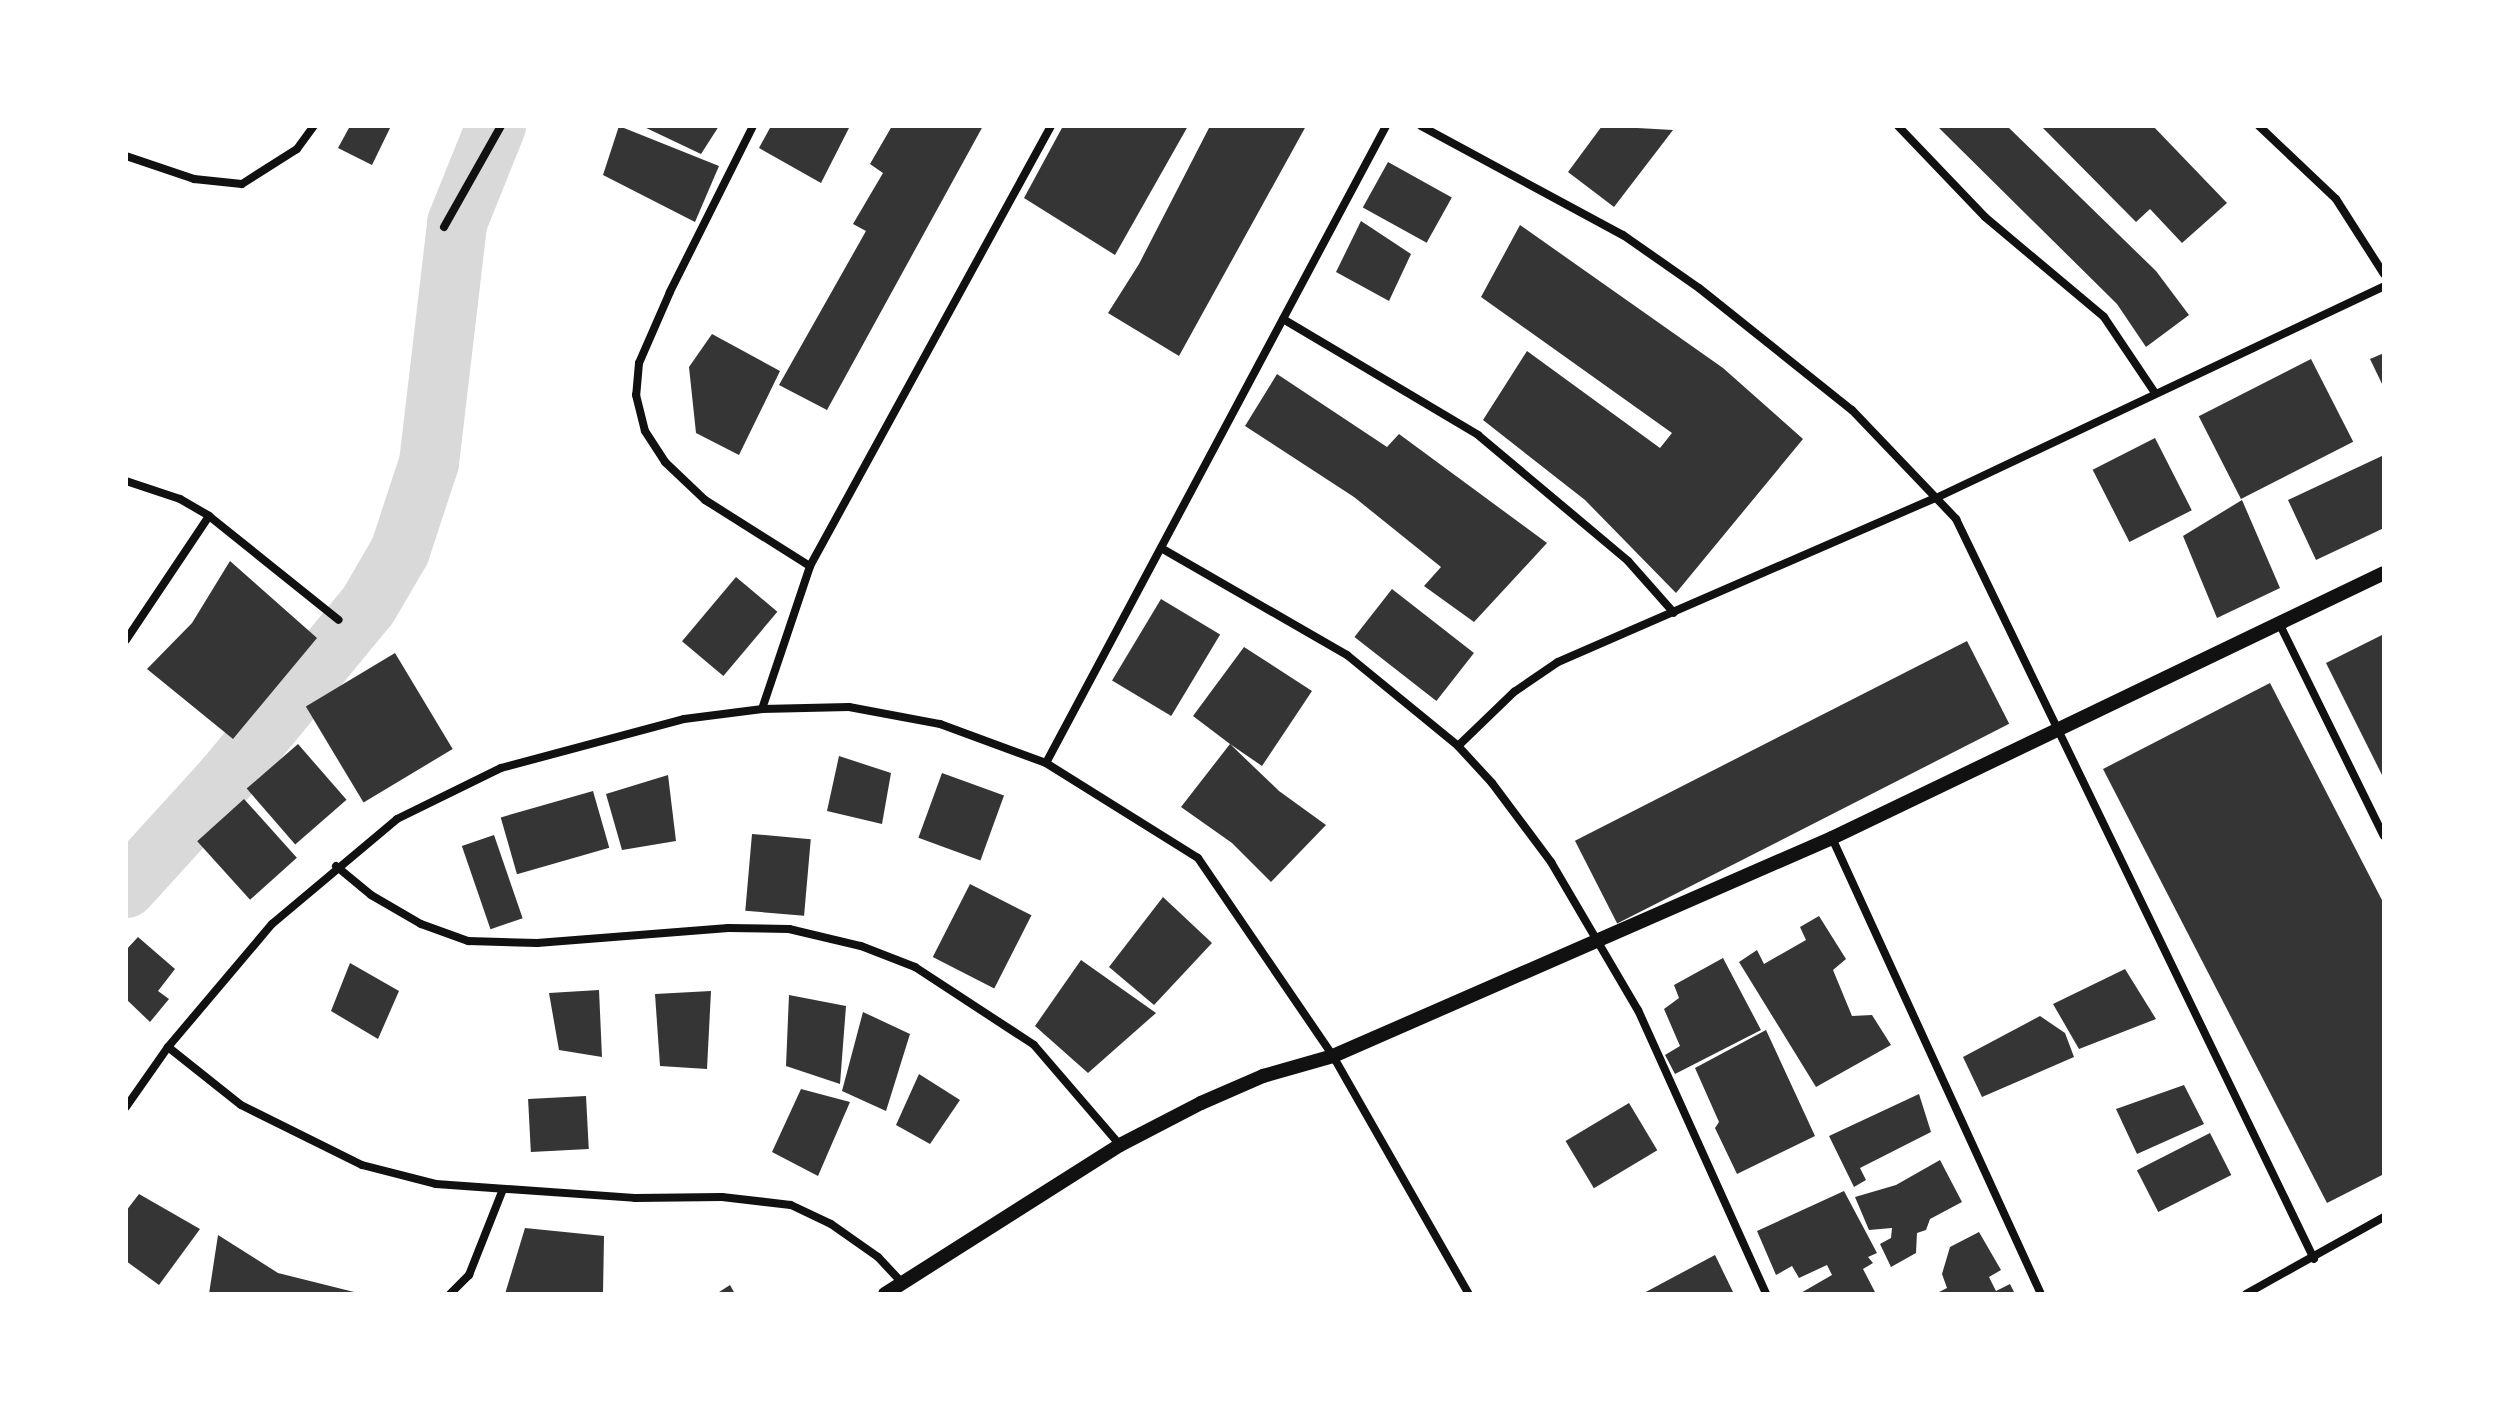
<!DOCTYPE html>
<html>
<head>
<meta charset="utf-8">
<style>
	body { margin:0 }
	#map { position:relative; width:2510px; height:1420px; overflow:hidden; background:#fff; font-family:Arial,sans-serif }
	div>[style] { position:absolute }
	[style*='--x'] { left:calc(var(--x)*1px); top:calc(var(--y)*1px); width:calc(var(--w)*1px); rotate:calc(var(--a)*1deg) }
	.river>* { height:60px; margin:-30px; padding:0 30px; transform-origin:30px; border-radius:30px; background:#d9d9d9 }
	.building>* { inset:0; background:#353535; transform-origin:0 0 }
	.minor>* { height:8px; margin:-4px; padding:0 4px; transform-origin:4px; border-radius:4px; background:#111 }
	.tertiary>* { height:14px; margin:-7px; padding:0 7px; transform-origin:7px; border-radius:7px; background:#111 }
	span { translate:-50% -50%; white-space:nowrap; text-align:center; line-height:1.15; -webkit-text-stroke:6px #fff; paint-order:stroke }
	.frame { position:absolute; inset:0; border:128px solid #fff; pointer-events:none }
</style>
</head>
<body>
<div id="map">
	<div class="river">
		<div style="--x:126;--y:888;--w:149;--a:-47.7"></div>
		<div style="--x:226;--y:778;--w:223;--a:-50.5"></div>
		<div style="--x:368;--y:606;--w:64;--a:-59.8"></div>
		<div style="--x:400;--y:551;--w:93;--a:-71.8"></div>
		<div style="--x:429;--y:463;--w:242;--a:-83.3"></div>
		<div style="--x:457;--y:223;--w:105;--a:-68.1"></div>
	</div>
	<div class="building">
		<div style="clip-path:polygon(350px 126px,391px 126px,372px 165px,338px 148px)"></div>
		<div style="clip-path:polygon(619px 126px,719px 166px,695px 222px,603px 175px)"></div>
		<div style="clip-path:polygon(642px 126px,719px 126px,701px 154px)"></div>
		<div style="clip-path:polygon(771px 126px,850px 126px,821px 183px,759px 148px)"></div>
		<div style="clip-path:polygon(892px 126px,983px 126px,827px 410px,779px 385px,866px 231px,853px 224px,883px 173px,870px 164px)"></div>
		<div style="clip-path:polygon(1063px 126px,1188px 126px,1115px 255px,1024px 198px)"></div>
		<div style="clip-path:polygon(1210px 126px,1306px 126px,1179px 356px,1108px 313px,1139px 264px)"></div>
		<div style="clip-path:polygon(1602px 126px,1673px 130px,1614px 207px,1568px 172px)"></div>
		<div style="clip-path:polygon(1937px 126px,2007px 126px,2156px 271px,2189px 315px,2146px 347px,2117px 304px)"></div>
		<div style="clip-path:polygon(2041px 126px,2153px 126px,2227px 203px,2182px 243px,2150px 209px,2136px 222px)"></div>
		<div style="left:1388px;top:162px;width:73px;height:52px;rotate:29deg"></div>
		<div style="clip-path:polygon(1361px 221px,1411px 254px,1389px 301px,1336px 272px)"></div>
		<div style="clip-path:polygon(1520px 225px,1723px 368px,1803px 439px,1676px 593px,1585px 500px,1483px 420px,1527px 351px,1660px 448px,1672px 433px,1481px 297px)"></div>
		<div style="clip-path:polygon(712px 334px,780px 371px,739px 455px,696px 433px,689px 367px)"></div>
		<div style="clip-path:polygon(2384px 353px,2384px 388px,2370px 359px)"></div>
		<div style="left:2311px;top:359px;width:93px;height:126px;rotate:63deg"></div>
		<div style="clip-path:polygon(1277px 374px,1387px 447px,1399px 434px,1547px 543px,1474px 622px,1424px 586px,1441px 567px,1354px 497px,1245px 426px)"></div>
		<div style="left:2155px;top:438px;width:81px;height:70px;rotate:63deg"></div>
		<div style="clip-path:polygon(2384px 455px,2384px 528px,2316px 560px,2288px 500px)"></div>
		<div style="clip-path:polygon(2242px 500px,2280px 588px,2217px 618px,2183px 536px)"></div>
		<div style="clip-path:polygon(230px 561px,317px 638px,233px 739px,147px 669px,192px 623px)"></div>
		<div style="left:736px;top:577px;width:54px;height:84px;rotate:40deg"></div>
		<div style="left:1392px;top:589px;width:104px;height:61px;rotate:38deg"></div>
		<div style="left:1161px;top:599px;width:69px;height:95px;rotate:31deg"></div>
		<div style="clip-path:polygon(2384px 634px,2384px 779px,2326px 663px)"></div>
		<div style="left:1967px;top:641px;width:93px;height:440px;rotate:63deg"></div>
		<div style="clip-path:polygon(1244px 647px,1312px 691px,1262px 766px,1230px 744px,1279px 791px,1326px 825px,1271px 882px,1232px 843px,1181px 807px,1230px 744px,1193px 716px)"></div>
		<div style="left:395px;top:653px;width:112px;height:104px;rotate:59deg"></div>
		<div style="clip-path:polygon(2270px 683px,2384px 904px,2384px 1174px,2327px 1203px,2103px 769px)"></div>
		<div style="left:298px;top:744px;width:74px;height:68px;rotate:49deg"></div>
		<div style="clip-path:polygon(839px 756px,891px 773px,882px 824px,827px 811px)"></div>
		<div style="left:942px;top:773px;width:66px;height:69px;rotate:20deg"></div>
		<div style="clip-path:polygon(668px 775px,676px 841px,622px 850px,606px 794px)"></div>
		<div style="left:593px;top:791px;width:59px;height:96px;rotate:74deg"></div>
		<div style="left:244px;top:799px;width:79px;height:63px;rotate:48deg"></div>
		<div style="left:752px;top:834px;width:59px;height:77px;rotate:5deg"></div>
		<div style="left:494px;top:835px;width:88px;height:34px;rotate:71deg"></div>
		<div style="left:970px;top:884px;width:69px;height:82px;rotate:27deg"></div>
		<div style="clip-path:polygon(1163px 897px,1212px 943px,1154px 1005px,1109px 967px)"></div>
		<div style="clip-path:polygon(1819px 916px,1846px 959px,1833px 970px,1852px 1016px,1872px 1015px,1891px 1045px,1816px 1087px,1739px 962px,1757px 950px,1764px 964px,1806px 940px,1800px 927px)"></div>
		<div style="clip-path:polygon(138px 937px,175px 969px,158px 991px,169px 999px,150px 1022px,126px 999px,126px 950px)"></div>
		<div style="clip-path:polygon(1723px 958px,1761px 1030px,1675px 1074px,1665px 1055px,1680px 1046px,1664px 1009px,1679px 998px,1674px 985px)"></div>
		<div style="clip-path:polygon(1081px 960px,1156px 1013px,1088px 1073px,1035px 1026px)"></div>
		<div style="clip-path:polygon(350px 963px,399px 991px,378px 1039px,331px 1011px)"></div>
		<div style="clip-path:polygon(2125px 969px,2156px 1019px,2079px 1049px,2053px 1004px)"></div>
		<div style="clip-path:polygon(599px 990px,602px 1057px,559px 1050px,549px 993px)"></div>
		<div style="clip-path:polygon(711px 991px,707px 1069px,660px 1066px,655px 994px)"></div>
		<div style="clip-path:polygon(789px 995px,846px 1006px,840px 1084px,786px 1066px)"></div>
		<div style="clip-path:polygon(863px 1012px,910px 1034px,886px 1111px,842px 1091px)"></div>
		<div style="clip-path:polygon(2040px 1016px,2065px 1033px,2074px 1057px,1982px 1097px,1963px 1057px)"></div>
		<div style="clip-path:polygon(1766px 1030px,1815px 1136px,1737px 1174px,1715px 1128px,1719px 1122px,1695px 1068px)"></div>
		<div style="clip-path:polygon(919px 1074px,960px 1100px,930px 1144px,896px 1125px)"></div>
		<div style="clip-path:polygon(2184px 1085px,2204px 1124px,2137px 1154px,2116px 1109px)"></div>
		<div style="clip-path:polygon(801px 1089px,850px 1102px,818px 1176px,772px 1152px)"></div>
		<div style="clip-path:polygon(1919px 1094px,1931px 1132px,1860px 1168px,1866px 1180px,1854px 1187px,1829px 1136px)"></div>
		<div style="left:586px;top:1096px;width:53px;height:58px;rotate:87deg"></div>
		<div style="left:1629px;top:1103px;width:55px;height:74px;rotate:59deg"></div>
		<div style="left:2210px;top:1133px;width:47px;height:82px;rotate:63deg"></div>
		<div style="clip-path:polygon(1940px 1160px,1962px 1202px,1930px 1219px,1926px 1230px,1917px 1233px,1916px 1253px,1891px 1267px,1880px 1244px,1891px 1238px,1892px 1228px,1869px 1230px,1855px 1197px,1896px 1185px)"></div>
		<div style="clip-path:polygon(1844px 1191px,1877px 1253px,1868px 1257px,1873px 1263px,1863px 1269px,1876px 1294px,1799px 1294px,1832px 1275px,1827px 1265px,1799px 1278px,1792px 1266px,1776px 1275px,1757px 1231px)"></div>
		<div style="clip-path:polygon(139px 1194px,200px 1229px,159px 1285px,126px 1261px,126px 1211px)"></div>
		<div style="clip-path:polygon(525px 1228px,604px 1236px,603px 1294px,505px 1294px)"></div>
		<div style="clip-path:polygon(1979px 1232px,2001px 1270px,1989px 1277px,1996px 1291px,2010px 1284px,2015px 1294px,1935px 1294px,1947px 1288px,1942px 1274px,1950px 1247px)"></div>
		<div style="clip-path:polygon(218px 1235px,278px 1273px,362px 1294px,209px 1294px)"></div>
		<div style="clip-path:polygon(1715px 1255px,1734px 1294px,1642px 1294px)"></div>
		<div style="clip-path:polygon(730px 1285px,735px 1294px,716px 1294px)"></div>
	</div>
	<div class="minor">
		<div style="--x:753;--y:126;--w:186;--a:116.6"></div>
		<div style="--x:670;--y:292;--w:77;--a:113.6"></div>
		<div style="--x:639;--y:363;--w:32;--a:95"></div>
		<div style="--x:636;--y:395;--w:37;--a:76"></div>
		<div style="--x:645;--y:431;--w:37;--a:57"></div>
		<div style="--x:665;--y:462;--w:55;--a:43.5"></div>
		<div style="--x:705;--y:500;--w:124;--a:32.2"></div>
		<div style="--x:1421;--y:126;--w:230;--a:28.4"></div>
		<div style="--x:1623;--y:235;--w:93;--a:34.9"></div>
		<div style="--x:1699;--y:288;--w:196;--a:38.6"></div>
		<div style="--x:1852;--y:410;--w:151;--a:46.3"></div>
		<div style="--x:1956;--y:519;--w:822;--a:64.18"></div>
		<div style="--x:1898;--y:126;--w:126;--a:46.3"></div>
		<div style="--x:1985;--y:217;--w:155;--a:40"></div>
		<div style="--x:2104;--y:317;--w:92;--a:56.1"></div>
		<div style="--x:2259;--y:126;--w:106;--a:43.5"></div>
		<div style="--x:2336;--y:199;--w:89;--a:57.4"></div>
		<div style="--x:126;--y:156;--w:72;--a:18.7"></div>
		<div style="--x:194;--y:179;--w:48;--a:5.9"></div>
		<div style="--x:242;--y:184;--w:65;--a:-32.5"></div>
		<div style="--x:297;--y:149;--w:29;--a:-54"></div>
		<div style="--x:444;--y:227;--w:116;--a:-60.6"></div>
		<div style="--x:1283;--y:319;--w:227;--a:30.7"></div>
		<div style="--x:1478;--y:435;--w:196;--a:40"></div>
		<div style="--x:1628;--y:561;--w:69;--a:48.5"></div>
		<div style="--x:126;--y:481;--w:57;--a:18.4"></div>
		<div style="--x:180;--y:499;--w:34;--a:30"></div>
		<div style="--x:209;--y:516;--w:166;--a:38.7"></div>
		<div style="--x:1161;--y:548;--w:215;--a:29.9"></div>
		<div style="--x:1347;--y:655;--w:144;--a:39.3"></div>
		<div style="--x:1458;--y:746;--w:50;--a:47.4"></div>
		<div style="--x:1492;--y:783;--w:99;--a:53.2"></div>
		<div style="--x:1551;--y:862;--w:172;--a:59.6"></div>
		<div style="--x:1638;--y:1010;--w:312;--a:65.7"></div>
		<div style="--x:2279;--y:623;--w:237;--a:63.8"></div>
		<div style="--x:126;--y:640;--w:149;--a:-56.2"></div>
		<div style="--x:762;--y:709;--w:151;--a:-71.4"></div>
		<div style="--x:810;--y:566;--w:502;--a:-61.29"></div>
		<div style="--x:1458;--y:746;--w:78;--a:-44"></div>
		<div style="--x:1514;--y:692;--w:53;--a:-34.3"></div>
		<div style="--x:1558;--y:662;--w:412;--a:-23.5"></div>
		<div style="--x:1936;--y:498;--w:496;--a:-25.3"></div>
		<div style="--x:1046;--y:763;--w:722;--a:-61.91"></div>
		<div style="--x:1832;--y:838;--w:502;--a:65.38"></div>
		<div style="--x:336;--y:866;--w:45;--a:39.6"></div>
		<div style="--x:371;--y:895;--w:58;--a:30.1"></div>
		<div style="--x:421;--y:924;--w:50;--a:19.9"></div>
		<div style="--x:468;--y:941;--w:69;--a:1.7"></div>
		<div style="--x:537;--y:943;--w:192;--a:-4.5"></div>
		<div style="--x:728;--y:928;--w:61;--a:0.9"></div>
		<div style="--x:789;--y:929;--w:74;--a:13.3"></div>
		<div style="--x:861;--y:946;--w:58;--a:21.3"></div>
		<div style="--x:915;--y:967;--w:142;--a:33.2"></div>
		<div style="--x:1034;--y:1045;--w:132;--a:49.3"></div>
		<div style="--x:168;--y:1047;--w:93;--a:38.5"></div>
		<div style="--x:241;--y:1105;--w:135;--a:26.4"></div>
		<div style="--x:362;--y:1165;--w:76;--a:14.4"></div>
		<div style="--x:436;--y:1184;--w:199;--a:4"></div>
		<div style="--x:635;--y:1198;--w:87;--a:-0.7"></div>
		<div style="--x:722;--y:1197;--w:69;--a:6.6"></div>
		<div style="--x:791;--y:1205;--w:44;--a:25.4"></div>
		<div style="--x:831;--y:1224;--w:57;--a:35.1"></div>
		<div style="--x:878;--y:1257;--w:35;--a:47"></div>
		<div style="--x:126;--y:1107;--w:73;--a:-55"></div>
		<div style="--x:168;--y:1047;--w:161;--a:-49.8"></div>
		<div style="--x:272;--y:924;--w:163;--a:-40"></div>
		<div style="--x:397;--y:819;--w:116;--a:-26.1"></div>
		<div style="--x:501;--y:768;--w:189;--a:-15"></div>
		<div style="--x:684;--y:719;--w:79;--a:-7.3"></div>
		<div style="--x:762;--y:709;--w:87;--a:-1.3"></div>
		<div style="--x:849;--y:707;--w:93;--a:10.6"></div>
		<div style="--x:940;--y:724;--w:113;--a:20.2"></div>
		<div style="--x:1046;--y:763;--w:179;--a:32"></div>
		<div style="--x:1198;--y:858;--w:240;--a:55.7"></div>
		<div style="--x:1333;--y:1056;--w:274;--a:60.3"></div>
		<div style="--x:450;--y:1294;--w:27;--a:-45"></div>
		<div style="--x:469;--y:1275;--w:92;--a:-68.4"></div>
		<div style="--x:2246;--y:1294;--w:158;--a:-29.2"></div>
	</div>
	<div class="tertiary">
		<div style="--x:885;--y:1294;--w:278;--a:-32.4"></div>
		<div style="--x:1120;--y:1145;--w:91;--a:-27.4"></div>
		<div style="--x:1201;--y:1103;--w:68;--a:-23.5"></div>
		<div style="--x:1263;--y:1076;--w:73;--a:-15.9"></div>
		<div style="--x:1333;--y:1056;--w:545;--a:-23.6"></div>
		<div style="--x:1832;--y:838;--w:612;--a:-25.64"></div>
	</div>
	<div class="frame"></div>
</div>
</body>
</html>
